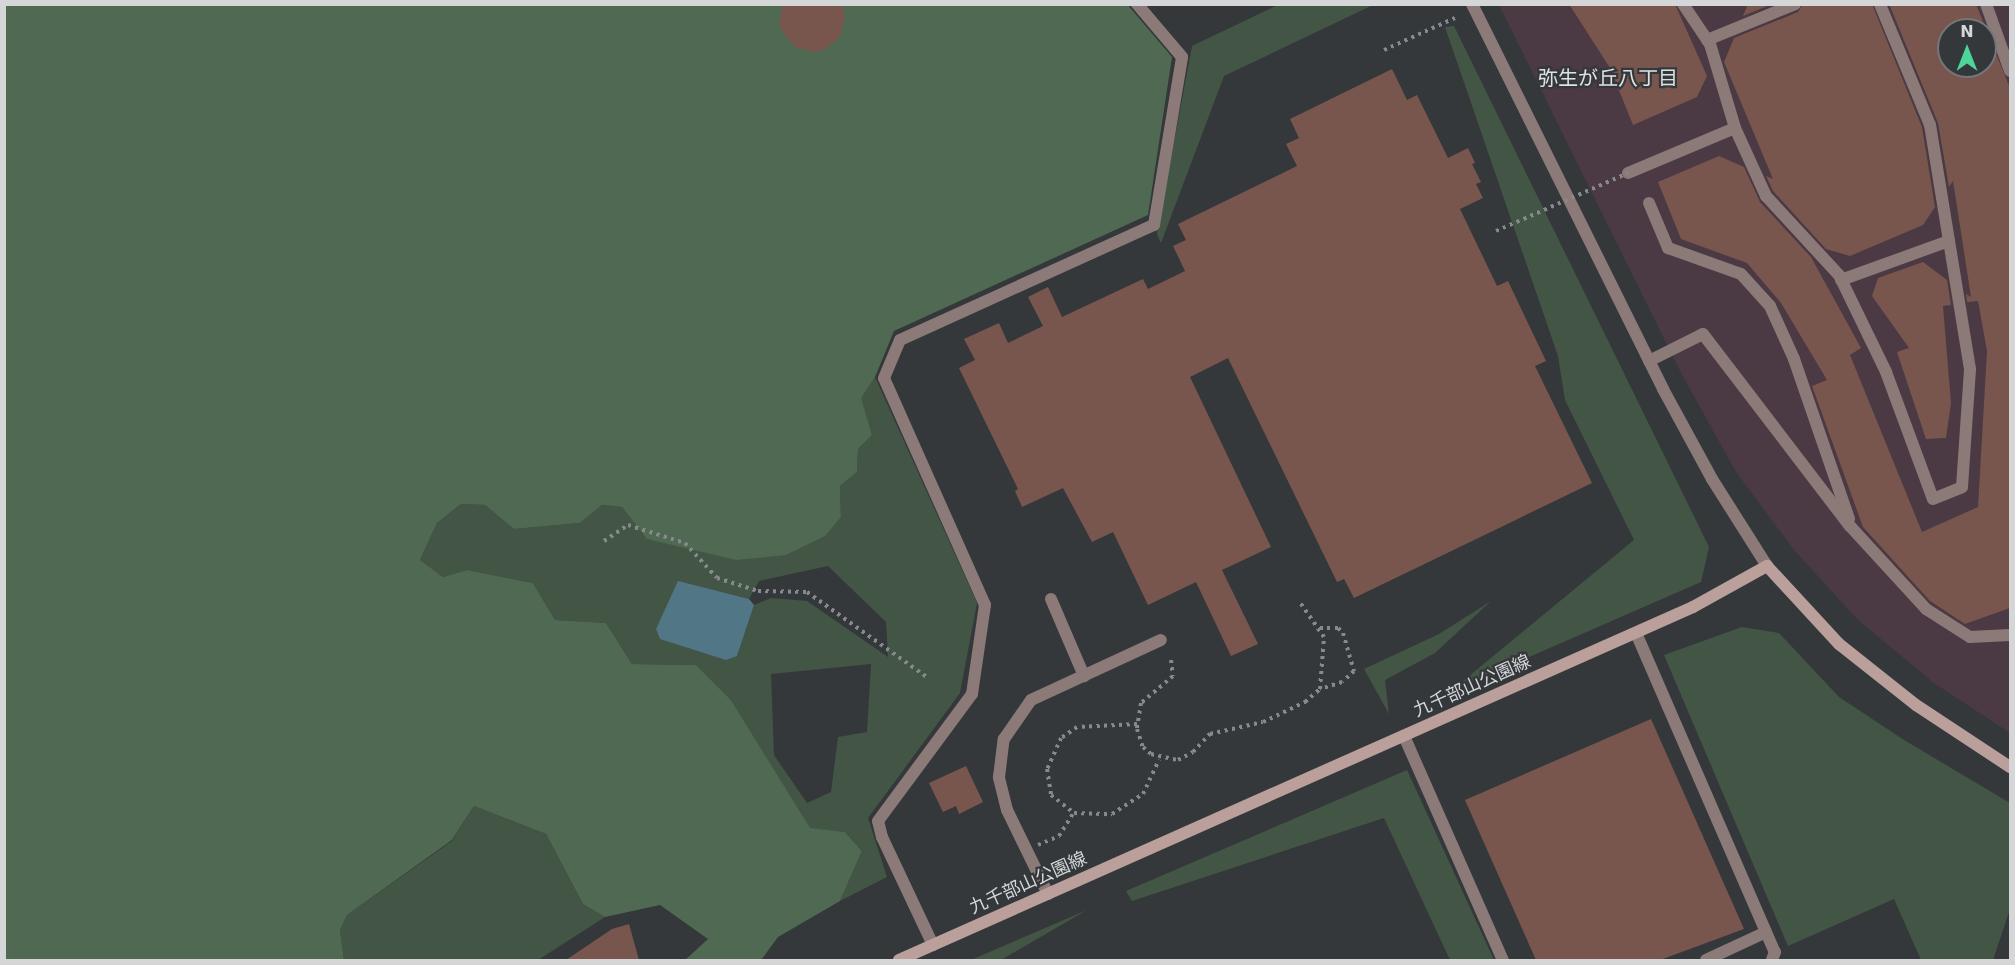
<!DOCTYPE html>
<html>
<head>
<meta charset="utf-8">
<style>
	body { margin:0 }
	#map { position:relative; width:2015px; height:965px; overflow:hidden; background:#34383b; font-family:"DejaVu Sans","Noto Sans JP",sans-serif }
	div>[style] { position:absolute }
	[style*='--x'] { left:calc(var(--x)*1px); top:calc(var(--y)*1px); width:calc(var(--w)*1px); rotate:calc(var(--a)*1deg) }
	.commercial>* { inset:0; background:#4b3943 }
	.green>* { inset:0; background:#435545 }
	.forest>* { inset:0; background:#4f6952 }
	.water>* { inset:0; background:#517686 }
	.building>* { inset:0; background:#78564d }
	.path>* { height:4px; margin-top:-2px; transform-origin:0; background:repeating-linear-gradient(90deg,#878a8d 0 3px,transparent 0 7.5px) }
	.service>* { height:12px; margin:-6px; padding:0 6px; transform-origin:6px; border-radius:6px; background:#8b7a77 }
	.pedestrian>* { height:12px; margin:-6px; padding:0 6px; transform-origin:6px; border-radius:6px; background:#8b7a77 }
	.minor>* { height:12px; margin:-6px; padding:0 6px; transform-origin:6px; border-radius:6px; background:#8b7a77 }
	.tertiary>* { height:12px; margin:-6px; padding:0 6px; transform-origin:6px; border-radius:6px; background:#8b7a77 }
	.secondary>* { height:12px; margin:-6px; padding:0 6px; transform-origin:6px; border-radius:6px; background:#ba9f9a }
	.path-bridge>* { height:4px; margin-top:-2px; transform-origin:0; background:repeating-linear-gradient(90deg,#878a8d 0 3px,transparent 0 7.5px) }
	span { translate:-50% -50%; white-space:nowrap; text-align:center; line-height:1.15; -webkit-text-stroke:4.5px #34383b; paint-order:stroke }
	.street-label { font-size:18px; color:#d4d6d8 }
	.neighbourhood-label { font-size:20px; color:#dde1e5 }
	.frame { position:absolute; inset:0; border:6px solid #d4d6d8; pointer-events:none }
	.north { position:absolute; left:1937px; top:18px; width:60px; height:60px; box-sizing:border-box; background:#34383b; border:2px solid #74777a; border-radius:50%; rotate:0deg; font-size:16px; font-weight:700; line-height:24px; text-align:center; color:#d4d6d8 }
	.north::after { content:''; display:block; margin:auto; width:21px; height:27px; background:#4ed39a; clip-path:polygon(50% 0,100% 100%,50% 72%,0 100%) }
</style>
</head>
<body>
<div id="map">
	<div class="commercial">
		<div style="clip-path:polygon(evenodd,1499px 5px,2010px 5px,2010px 733px,1934px 683px,1858px 620px,1794px 550px,1736px 472px,1681px 373px,1499px 5px,1949px 30px,1985px 30px,1985px 66px,1949px 66px,1949px 30px)"></div>
	</div>
	<div class="green">
		<div style="clip-path:polygon(1278px 5px,1373px 5px,1224px 76px,1161px 243px,1157px 234px,1192px 46px)"></div>
		<div style="clip-path:polygon(1454px 26px,1709px 547px,1701px 582px,1451px 691px,1634px 540px,1565px 400px,1558px 356px,1445px 27px)"></div>
		<div style="clip-path:polygon(evenodd,875px 377px,977px 603px,960px 693px,868px 818px,887px 877px,840px 901px,862px 851px,845px 832px,810px 829px,731px 700px,696px 665px,632px 664px,606px 623px,555px 620px,533px 583px,467px 570px,443px 577px,420px 560px,437px 523px,461px 504px,485px 505px,514px 529px,580px 523px,602px 505px,622px 507px,648px 539px,841px 517px,840px 486px,857px 472px,858px 449px,872px 435px,860px 398px,875px 377px,828px 566px,886px 622px,888px 657px,807px 601px,771px 598px,754px 605px,737px 656px,678px 582px,749px 599px,759px 581px,828px 566px,875px 377px,871px 664px,867px 732px,838px 737px,831px 792px,807px 803px,774px 755px,771px 674px,871px 664px)"></div>
		<div style="clip-path:polygon(1491px 601px,1435px 653px,1385px 680px,1389px 714px,1364px 669px,1439px 634px)"></div>
		<div style="clip-path:polygon(1742px 627px,1779px 633px,1839px 697px,1904px 740px,2010px 803px,2010px 909px,1993px 960px,1921px 960px,1894px 899px,1788px 946px,1664px 655px)"></div>
		<div style="clip-path:polygon(1407px 770px,1494px 960px,1450px 960px,1384px 818px,1132px 901px,1126px 891px)"></div>
		<div style="clip-path:polygon(474px 806px,546px 834px,583px 904px,605px 917px,538px 960px,344px 960px,340px 930px,347px 915px,452px 841px)"></div>
		<div style="clip-path:polygon(1087px 910px,1001px 960px,971px 960px)"></div>
	</div>
	<div class="forest">
		<div style="clip-path:polygon(1127px 4px,1172px 57px,1148px 215px,894px 331px,875px 377px,861px 398px,872px 435px,858px 449px,857px 472px,840px 486px,841px 517px,825px 536px,786px 555px,736px 560px,647px 539px,622px 507px,602px 505px,580px 523px,514px 529px,485px 505px,461px 504px,437px 523px,420px 560px,443px 577px,467px 570px,533px 583px,555px 620px,606px 623px,632px 664px,696px 665px,731px 700px,810px 828px,845px 832px,862px 851px,840px 901px,778px 937px,761px 960px,685px 960px,708px 939px,660px 905px,605px 917px,583px 904px,546px 834px,474px 806px,452px 840px,347px 915px,340px 930px,344px 960px,5px 960px,5px 5px)"></div>
	</div>
	<div class="water">
		<div style="clip-path:polygon(678px 581px,749px 599px,754px 605px,737px 656px,726px 660px,660px 639px,656px 629px)"></div>
	</div>
	<div class="building">
		<div style="clip-path:polygon(783px 4px,842px 4px,845px 17px,840px 37px,824px 50px,814px 52px,795px 47px,782px 31px,779px 21px)"></div>
		<div style="clip-path:polygon(1569px 4px,1675px 4px,1707px 76px,1697px 97px,1633px 125px,1610px 68px)"></div>
		<div style="clip-path:polygon(1748px 4px,1772px 4px,1743px 16px)"></div>
		<div style="clip-path:polygon(1803px 4px,1872px 4px,1922px 127px,1935px 207px,1923px 225px,1850px 256px,1826px 249px,1773px 191px,1766px 176px,1773px 179px,1724px 62px,1734px 38px,1798px 12px)"></div>
		<div style="clip-path:polygon(evenodd,1889px 4px,1976px 4px,2010px 88px,2010px 608px,1965px 624px,1930px 601px,1863px 527px,1812px 386px,1827px 380px,1781px 303px,1747px 263px,1681px 239px,1658px 182px,1719px 156px,1744px 167px,1760px 202px,1811px 257px,1861px 348px,1850px 355px,1922px 532px,1978px 507px,1987px 351px,1978px 301px,1967px 302px,1966px 294px,1971px 297px,1953px 181px,1949px 187px,1938px 123px,1889px 4px,1949px 30px,1985px 30px,1985px 66px,1949px 66px,1949px 30px)"></div>
		<div style="clip-path:polygon(1392px 69px,1407px 100px,1417px 95px,1448px 158px,1468px 148px,1475px 163px,1472px 164px,1481px 182px,1476px 184px,1483px 198px,1460px 209px,1497px 286px,1508px 281px,1546px 361px,1535px 366px,1592px 483px,1354px 598px,1344px 579px,1337px 582px,1228px 358px,1190px 377px,1271px 547px,1222px 570px,1258px 644px,1231px 656px,1196px 582px,1148px 605px,1113px 532px,1092px 542px,1063px 488px,1022px 507px,1015px 491px,1018px 489px,959px 368px,975px 360px,964px 339px,999px 323px,1008px 343px,1043px 326px,1028px 297px,1048px 287px,1062px 317px,1143px 279px,1148px 289px,1185px 271px,1173px 246px,1186px 240px,1178px 224px,1297px 166px,1286px 144px,1299px 138px,1290px 119px)"></div>
		<div style="clip-path:polygon(1923px 262px,1947px 280px,1951px 305px,1943px 306px,1951px 403px,1946px 438px,1926px 439px,1897px 352px,1909px 348px,1872px 296px,1878px 278px)"></div>
		<div style="clip-path:polygon(1651px 719px,1744px 929px,1660px 960px,1536px 960px,1465px 800px)"></div>
		<div style="clip-path:polygon(966px 766px,983px 802px,959px 814px,956px 806px,943px 812px,929px 783px)"></div>
		<div style="clip-path:polygon(629px 924px,639px 960px,566px 960px,612px 929px)"></div>
	</div>
	<div class="path">
		<div style="--x:1384;--y:50;--w:78;--a:-24.3"></div>
		<div style="--x:604;--y:541;--w:29;--a:-34"></div>
		<div style="--x:628;--y:525;--w:60;--a:17.5"></div>
		<div style="--x:685;--y:543;--w:47;--a:47.6"></div>
		<div style="--x:717;--y:578;--w:43;--a:17.6"></div>
		<div style="--x:758;--y:591;--w:49;--a:1.2"></div>
		<div style="--x:807;--y:592;--w:148;--a:35.4"></div>
		<div style="--x:1320;--y:628;--w:18;--a:0"></div>
		<div style="--x:1338;--y:628;--w:7;--a:45"></div>
		<div style="--x:1343;--y:633;--w:40;--a:74"></div>
		<div style="--x:1354;--y:671;--w:16;--a:137"></div>
		<div style="--x:1342;--y:682;--w:23;--a:162"></div>
		<div style="--x:1171;--y:660;--w:16;--a:83"></div>
		<div style="--x:1173;--y:676;--w:42;--a:139.8"></div>
		<div style="--x:1141;--y:703;--w:26;--a:99"></div>
		<div style="--x:1137;--y:729;--w:19;--a:72"></div>
		<div style="--x:1143;--y:747;--w:11;--a:41"></div>
		<div style="--x:1151;--y:754;--w:28;--a:13"></div>
		<div style="--x:1178;--y:760;--w:17;--a:-28"></div>
		<div style="--x:1193;--y:752;--w:25;--a:-47"></div>
		<div style="--x:1210;--y:734;--w:54;--a:-12.8"></div>
		<div style="--x:1263;--y:722;--w:47;--a:-25.5"></div>
		<div style="--x:1305;--y:702;--w:20;--a:-41"></div>
		<div style="--x:1320;--y:689;--w:52;--a:-85.6"></div>
		<div style="--x:1324;--y:637;--w:44;--a:-124.8"></div>
		<div style="--x:1137;--y:724;--w:60;--a:177.1"></div>
		<div style="--x:1077;--y:727;--w:19;--a:145"></div>
		<div style="--x:1061;--y:738;--w:34;--a:114"></div>
		<div style="--x:1047;--y:769;--w:26;--a:81"></div>
		<div style="--x:1051;--y:795;--w:29;--a:38"></div>
		<div style="--x:1074;--y:813;--w:38;--a:2"></div>
		<div style="--x:1112;--y:814;--w:37;--a:-33"></div>
		<div style="--x:1143;--y:794;--w:38;--a:-65"></div>
		<div style="--x:1038;--y:845;--w:23;--a:-23"></div>
		<div style="--x:1059;--y:836;--w:28;--a:-58"></div>
	</div>
	<div class="service">
		<div style="--x:1986;--y:4;--w:71;--a:70.3"></div>
		<div style="--x:1649;--y:203;--w:49;--a:67.1"></div>
		<div style="--x:1668;--y:248;--w:77;--a:19.6"></div>
		<div style="--x:1741;--y:274;--w:43;--a:47.8"></div>
		<div style="--x:1770;--y:306;--w:58;--a:65.6"></div>
		<div style="--x:1794;--y:359;--w:169;--a:71"></div>
		<div style="--x:1649;--y:361;--w:60;--a:-26.6"></div>
		<div style="--x:1703;--y:334;--w:242;--a:52.6"></div>
		<div style="--x:1850;--y:526;--w:113;--a:47.5"></div>
		<div style="--x:1926;--y:609;--w:52;--a:32.5"></div>
		<div style="--x:1970;--y:637;--w:40;--a:-2.9"></div>
		<div style="--x:1051;--y:599;--w:84;--a:66.8"></div>
		<div style="--x:1636;--y:633;--w:348;--a:66.5"></div>
		<div style="--x:1775;--y:952;--w:9;--a:111"></div>
		<div style="--x:1404;--y:736;--w:245;--a:66.2"></div>
		<div style="--x:1048;--y:894;--w:93;--a:-116"></div>
		<div style="--x:1007;--y:810;--w:34;--a:-104"></div>
		<div style="--x:999;--y:777;--w:38;--a:-83"></div>
		<div style="--x:1004;--y:739;--w:47;--a:-55.3"></div>
		<div style="--x:1031;--y:700;--w:143;--a:-24.8"></div>
		<div style="--x:1706;--y:960;--w:66;--a:-25"></div>
	</div>
	<div class="pedestrian">
		<div style="--x:1683;--y:4;--w:48;--a:56"></div>
		<div style="--x:1710;--y:44;--w:88;--a:73.4"></div>
		<div style="--x:1735;--y:128;--w:75;--a:65.5"></div>
		<div style="--x:1766;--y:196;--w:108;--a:47.3"></div>
		<div style="--x:1839;--y:275;--w:108;--a:64.1"></div>
		<div style="--x:1886;--y:372;--w:135;--a:69.7"></div>
		<div style="--x:1933;--y:499;--w:31;--a:-22"></div>
		<div style="--x:1962;--y:487;--w:118;--a:-86.1"></div>
		<div style="--x:1970;--y:369;--w:247;--a:-99.3"></div>
		<div style="--x:1930;--y:125;--w:131;--a:-112.5"></div>
		<div style="--x:1707;--y:40;--w:95;--a:-22.2"></div>
		<div style="--x:1628;--y:173;--w:116;--a:-22.8"></div>
		<div style="--x:1841;--y:280;--w:115;--a:-19.9"></div>
	</div>
	<div class="minor">
		<div style="--x:933;--y:945;--w:119;--a:-115.3"></div>
		<div style="--x:882;--y:837;--w:16;--a:-104"></div>
		<div style="--x:878;--y:821;--w:158;--a:-53.5"></div>
		<div style="--x:972;--y:694;--w:90;--a:-81.7"></div>
		<div style="--x:985;--y:605;--w:248;--a:-114"></div>
		<div style="--x:884;--y:378;--w:41;--a:-67.2"></div>
		<div style="--x:900;--y:340;--w:279;--a:-24.4"></div>
		<div style="--x:1154;--y:225;--w:170;--a:-80.5"></div>
		<div style="--x:1182;--y:57;--w:70;--a:-130.3"></div>
	</div>
	<div class="tertiary">
		<div style="--x:1472;--y:4;--w:430;--a:63.6"></div>
		<div style="--x:1663;--y:389;--w:102;--a:61.4"></div>
		<div style="--x:1712;--y:479;--w:103;--a:57.7"></div>
	</div>
	<div class="secondary">
		<div style="--x:899;--y:960;--w:869;--a:-23.97"></div>
		<div style="--x:1693;--y:607;--w:85;--a:-29"></div>
		<div style="--x:1767;--y:566;--w:106;--a:47.3"></div>
		<div style="--x:1839;--y:644;--w:98;--a:38.4"></div>
		<div style="--x:1916;--y:705;--w:113;--a:33.4"></div>
	</div>
	<div class="path-bridge">
		<div style="--x:1496;--y:231;--w:144;--a:-23.7"></div>
	</div>
	<div class="street-label">
		<span style="left:1472px;top:686px;rotate:-24deg">九千部山公園線</span>
		<span style="left:1028px;top:883px;rotate:-24deg">九千部山公園線</span>
	</div>
	<div class="neighbourhood-label">
		<span style="left:1608px;top:78px">弥生が丘八丁目</span>
	</div>
	<div class="frame"></div>
	<div class="north">N</div>
</div>
</body>
</html>
